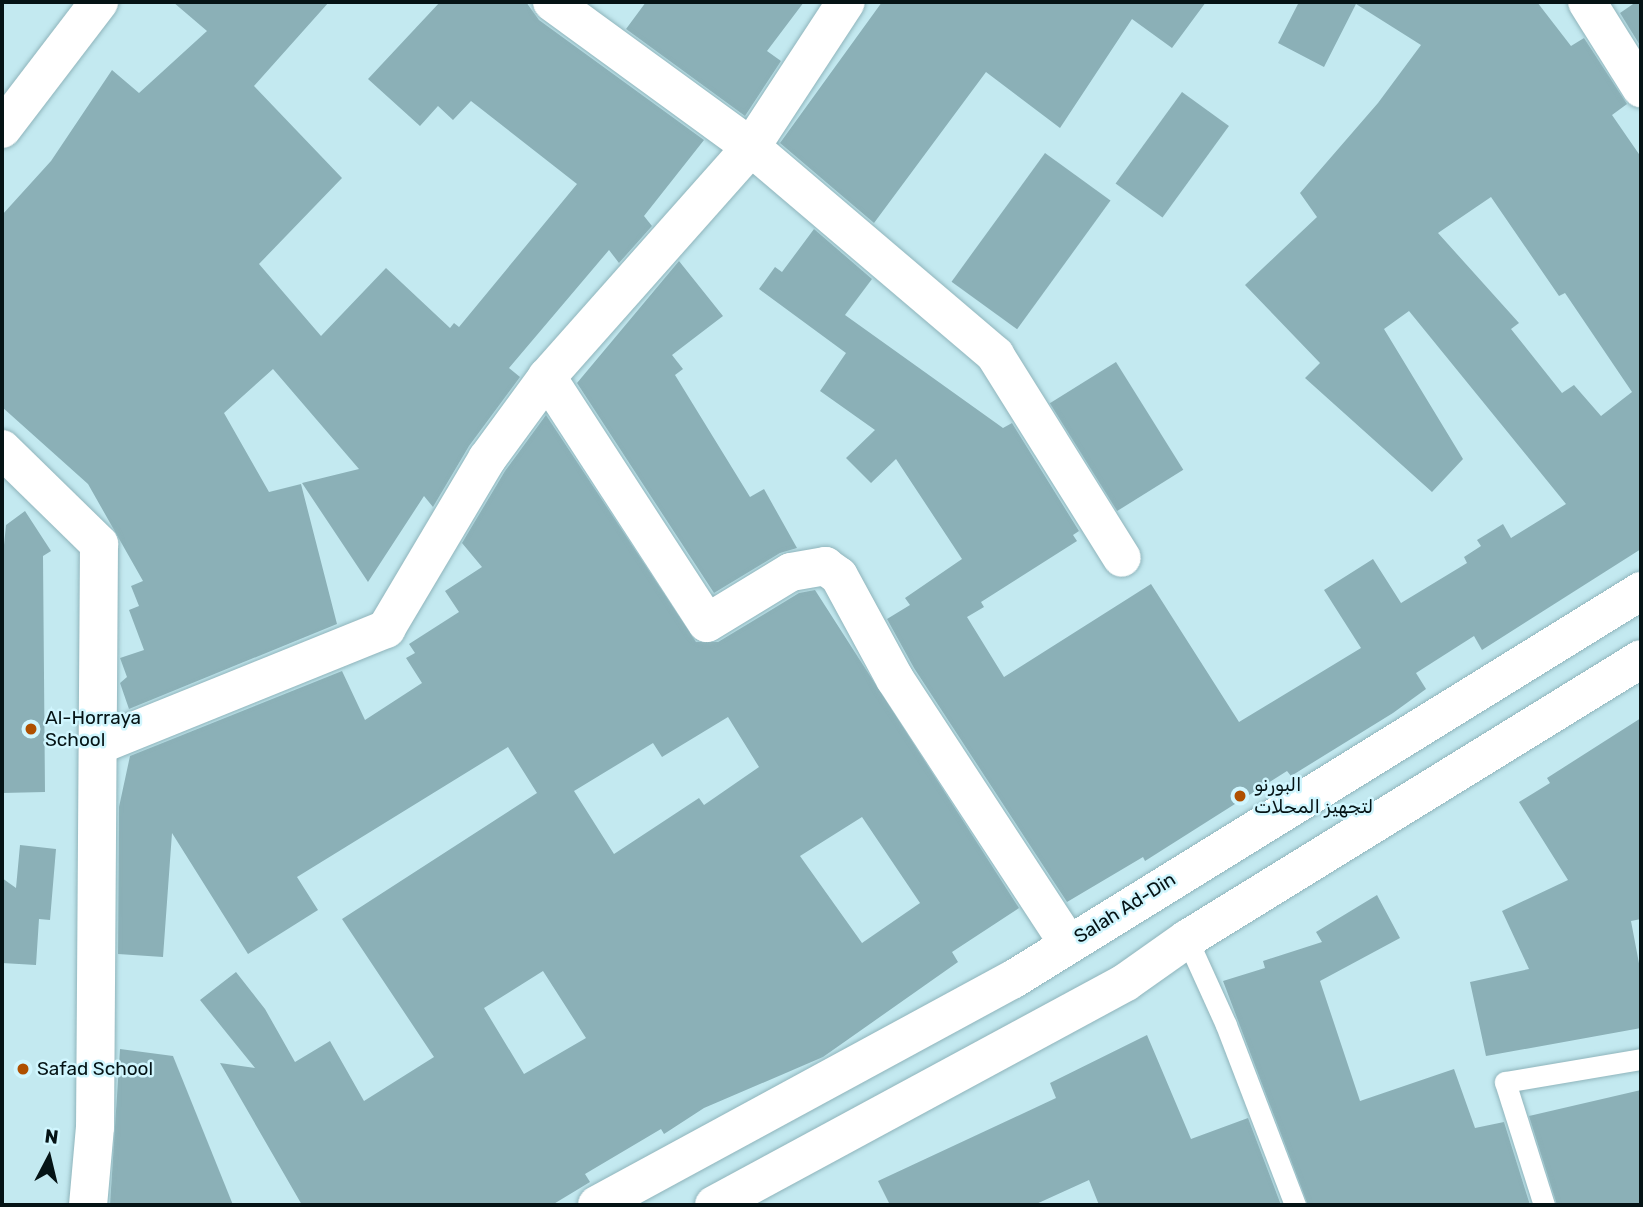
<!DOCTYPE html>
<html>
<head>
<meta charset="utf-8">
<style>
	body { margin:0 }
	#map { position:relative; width:1643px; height:1207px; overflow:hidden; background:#c3e9f0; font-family:Rubik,"Noto Naskh Arabic",sans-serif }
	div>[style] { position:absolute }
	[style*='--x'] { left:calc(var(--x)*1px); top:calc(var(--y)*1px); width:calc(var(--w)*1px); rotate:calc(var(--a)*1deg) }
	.building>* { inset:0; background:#8bb0b7; transform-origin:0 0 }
	.roads { filter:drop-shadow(0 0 2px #8fb4bb) drop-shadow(0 0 2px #8fb4bb) }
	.service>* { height:21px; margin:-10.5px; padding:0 10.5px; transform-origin:10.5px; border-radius:10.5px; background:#fff }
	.minor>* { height:38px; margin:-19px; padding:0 19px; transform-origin:19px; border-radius:19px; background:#fff }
	.secondary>* { height:38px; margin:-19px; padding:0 19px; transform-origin:19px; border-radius:19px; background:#fff }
	.trunk>* { height:38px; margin:-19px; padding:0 19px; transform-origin:19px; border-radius:19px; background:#fff }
	.dots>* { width:19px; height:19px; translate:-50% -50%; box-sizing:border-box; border:4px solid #d0f6fe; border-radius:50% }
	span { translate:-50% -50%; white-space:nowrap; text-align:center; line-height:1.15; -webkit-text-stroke:5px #d0f6fe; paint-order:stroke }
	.poi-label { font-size:19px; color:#051315 }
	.left { translate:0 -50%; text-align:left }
	.street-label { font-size:19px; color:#051315 }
	.frame { position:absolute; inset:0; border:4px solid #051315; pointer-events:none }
	.north { position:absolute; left:14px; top:1123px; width:70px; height:70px; -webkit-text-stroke:5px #d0f6fe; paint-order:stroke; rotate:7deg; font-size:19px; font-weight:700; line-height:28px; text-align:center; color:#051315 }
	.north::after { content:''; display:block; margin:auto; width:24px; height:32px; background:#051315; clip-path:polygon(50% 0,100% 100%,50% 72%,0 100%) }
</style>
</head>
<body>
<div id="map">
	<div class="building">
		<div style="clip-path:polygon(173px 2px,329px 2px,254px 86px,342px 178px,259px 264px,321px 336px,386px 268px,450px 328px,454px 323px,459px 327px,577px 184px,471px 101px,453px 120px,438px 106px,420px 126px,368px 79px,440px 2px,526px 2px,539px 20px,704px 140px,644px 216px,652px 226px,619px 263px,609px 250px,509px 368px,520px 377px,469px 446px,433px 507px,424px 496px,368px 582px,302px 483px,359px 469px,273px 369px,224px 413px,269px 492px,301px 484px,337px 624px,129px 709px,120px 683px,127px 677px,120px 658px,144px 650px,129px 610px,139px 606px,131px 586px,143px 581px,88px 484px,2px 407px,2px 215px,51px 161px,112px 70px,139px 93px,207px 31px)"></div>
		<div style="clip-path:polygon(646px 2px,804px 2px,767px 51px,781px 61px,745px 116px,626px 29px)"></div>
		<div style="clip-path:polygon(882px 2px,1206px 2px,1172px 48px,1132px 19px,1060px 128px,986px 72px,874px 223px,780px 143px)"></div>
		<div style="clip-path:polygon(evenodd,1299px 2px,1537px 2px,1571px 46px,1584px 38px,1627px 104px,1612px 115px,1641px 157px,1641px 549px,1482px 650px,1474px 636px,1416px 673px,1426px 689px,1393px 713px,1291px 776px,1287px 771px,1145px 861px,1143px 857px,1067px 902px,914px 668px,887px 619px,910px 605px,905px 598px,962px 559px,896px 459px,871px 483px,846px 458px,875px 430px,820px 391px,846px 353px,759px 289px,775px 267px,782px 272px,814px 229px,872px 279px,845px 315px,1003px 428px,1012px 423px,1079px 531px,1073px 535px,1077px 541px,981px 602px,984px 607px,967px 617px,1004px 677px,1151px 584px,1239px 722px,1361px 648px,1324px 590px,1373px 559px,1401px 603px,1467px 563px,1464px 557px,1481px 546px,1477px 540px,1503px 524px,1511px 538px,1566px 504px,1409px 311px,1384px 329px,1463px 459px,1432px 492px,1305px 378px,1320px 363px,1245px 285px,1317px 217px,1300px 193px,1378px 103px,1421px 45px,1356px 4px,1324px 67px,1278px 43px,1299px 2px,1491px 197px,1559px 296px,1565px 293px,1632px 392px,1601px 416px,1574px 385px,1562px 393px,1511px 329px,1519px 323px,1438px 233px,1491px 197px)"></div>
		<div style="clip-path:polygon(1636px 2px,1641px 2px,1641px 47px,1620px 13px)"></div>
		<div style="left:1182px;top:92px;width:58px;height:113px;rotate:36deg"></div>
		<div style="left:1045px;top:153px;width:81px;height:159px;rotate:36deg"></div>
		<div style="clip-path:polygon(679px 261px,723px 316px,672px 355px,683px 369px,675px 375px,750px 497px,764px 489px,797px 548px,780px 553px,714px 593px,577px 383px)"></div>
		<div style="left:1116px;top:362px;width:127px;height:78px;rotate:58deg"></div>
		<div style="clip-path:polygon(evenodd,546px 415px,696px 642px,718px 642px,799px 593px,815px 590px,1019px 908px,952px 952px,958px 962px,823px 1057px,704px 1108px,664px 1134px,661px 1129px,585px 1174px,590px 1182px,552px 1205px,302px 1205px,220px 1063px,255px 1068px,200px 1000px,236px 972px,265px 1009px,295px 1062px,330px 1041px,364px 1101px,434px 1057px,342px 919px,537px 793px,508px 747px,297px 877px,318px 910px,248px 954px,172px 833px,163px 957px,118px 954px,119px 807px,130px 756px,342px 671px,365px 720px,422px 683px,406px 658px,415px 653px,409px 644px,459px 612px,445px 591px,482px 567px,462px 543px,505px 471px,546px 415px,728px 717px,759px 767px,704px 805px,699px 798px,614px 854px,574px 791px,653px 743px,662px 757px,728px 717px,546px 415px,862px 817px,920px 903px,862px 943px,800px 856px,862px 817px,546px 415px,543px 971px,586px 1038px,524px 1074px,484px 1008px,543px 971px)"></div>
		<div style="clip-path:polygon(25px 511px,51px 551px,43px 556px,45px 792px,2px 793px,2px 565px,6px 525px)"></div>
		<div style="clip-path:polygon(1641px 718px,1641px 919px,1631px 921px,1641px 974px,1641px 1028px,1486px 1056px,1470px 982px,1529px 969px,1502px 911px,1568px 880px,1519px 802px,1550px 783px,1547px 778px)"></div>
		<div style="clip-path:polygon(20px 845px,56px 849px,50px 920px,39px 919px,36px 965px,2px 963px,2px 878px,16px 888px)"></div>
		<div style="clip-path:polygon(1377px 895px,1400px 938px,1320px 981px,1360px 1101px,1454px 1069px,1475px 1128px,1504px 1122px,1530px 1205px,1308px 1205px,1223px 981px,1265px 968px,1263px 961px,1322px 942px,1316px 932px)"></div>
		<div style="clip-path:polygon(1147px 1035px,1191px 1139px,1248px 1118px,1281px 1205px,1099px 1205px,1089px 1180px,1034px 1205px,890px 1205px,878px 1181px,1056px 1098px,1050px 1083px)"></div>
		<div style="clip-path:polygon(120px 1049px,173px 1056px,233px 1205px,110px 1205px)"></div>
		<div style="clip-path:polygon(1641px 1090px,1641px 1205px,1557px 1205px,1529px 1116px)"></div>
	</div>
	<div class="roads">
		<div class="service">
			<div style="--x:1187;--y:939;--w:94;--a:65.6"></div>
			<div style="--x:1226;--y:1025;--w:193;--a:69"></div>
			<div style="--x:1544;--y:1205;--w:129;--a:-107.6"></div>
			<div style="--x:1505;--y:1082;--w:138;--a:-9.6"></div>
		</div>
		<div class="minor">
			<div style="--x:552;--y:2;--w:246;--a:36.1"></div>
			<div style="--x:751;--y:147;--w:321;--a:40.4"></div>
			<div style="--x:995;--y:355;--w:239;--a:58"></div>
			<div style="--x:1587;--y:2;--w:102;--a:57.9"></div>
			<div style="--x:547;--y:377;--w:293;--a:57"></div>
			<div style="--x:707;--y:623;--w:98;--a:-31.3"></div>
			<div style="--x:791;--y:572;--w:35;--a:-10"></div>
			<div style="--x:825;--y:566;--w:17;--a:36"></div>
			<div style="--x:839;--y:576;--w:117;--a:61.5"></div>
			<div style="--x:895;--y:679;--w:316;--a:56.8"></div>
			<div style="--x:2;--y:449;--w:136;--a:44.4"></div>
			<div style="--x:99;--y:544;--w:583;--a:90.39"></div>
			<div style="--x:95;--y:1127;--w:78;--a:95.1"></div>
			<div style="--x:99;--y:745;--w:310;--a:-22"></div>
			<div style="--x:386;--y:629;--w:198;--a:-59.3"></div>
			<div style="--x:487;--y:459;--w:102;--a:-53.8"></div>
			<div style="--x:547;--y:377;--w:307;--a:-48.4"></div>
			<div style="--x:751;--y:147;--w:173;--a:-56.8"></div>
		</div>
		<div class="secondary">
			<div style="--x:2;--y:129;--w:160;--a:-52.6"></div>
		</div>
		<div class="trunk">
			<div style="--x:597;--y:1205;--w:472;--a:-28.5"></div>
			<div style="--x:1012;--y:980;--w:740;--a:-31.73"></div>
			<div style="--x:714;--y:1205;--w:468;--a:-28.4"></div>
			<div style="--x:1126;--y:982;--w:75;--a:-35.2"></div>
			<div style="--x:1187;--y:939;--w:533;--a:-31.66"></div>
		</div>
	</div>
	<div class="dots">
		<div style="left:31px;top:729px;background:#af5000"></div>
		<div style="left:1240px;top:796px;background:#af5000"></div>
		<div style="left:23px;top:1069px;background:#af5000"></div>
	</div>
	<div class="poi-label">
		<span class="left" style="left:45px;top:729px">Al-Horraya<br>School</span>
		<span class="left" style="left:1254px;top:796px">البورنو<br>لتجهيز المحلات</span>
		<span class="left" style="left:37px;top:1069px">Safad School</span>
	</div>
	<div class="street-label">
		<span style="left:1125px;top:908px;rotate:-32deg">Salah Ad-Din</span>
	</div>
	<div class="frame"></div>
	<div class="north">N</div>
</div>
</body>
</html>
